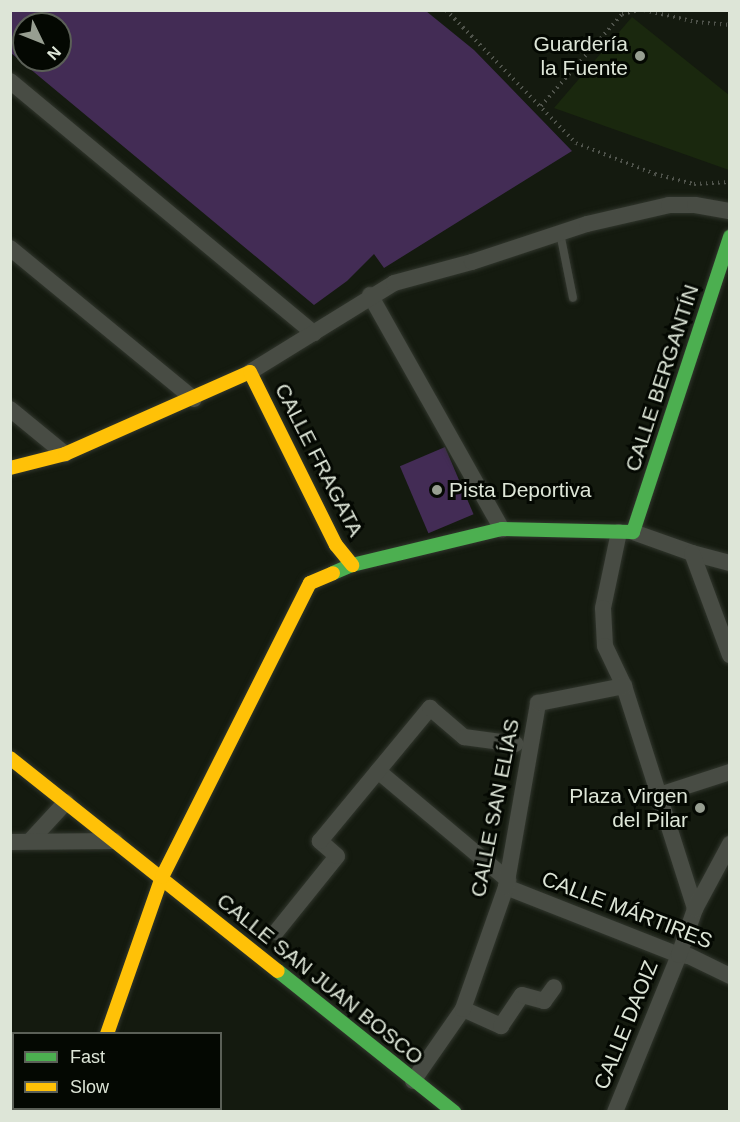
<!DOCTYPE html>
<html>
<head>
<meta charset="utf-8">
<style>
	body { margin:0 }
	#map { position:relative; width:740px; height:1122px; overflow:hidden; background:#141a0f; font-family:Helvetica,sans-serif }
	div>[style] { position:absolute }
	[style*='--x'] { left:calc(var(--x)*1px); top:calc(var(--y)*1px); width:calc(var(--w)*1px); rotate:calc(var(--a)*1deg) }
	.built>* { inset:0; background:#1a280e }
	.green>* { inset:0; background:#432c55; transform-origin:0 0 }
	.path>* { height:4px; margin-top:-2px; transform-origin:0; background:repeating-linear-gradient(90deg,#50544c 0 1.5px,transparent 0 6px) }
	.roads { filter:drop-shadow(0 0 2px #31362d) drop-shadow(0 0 2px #31362d) }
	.lane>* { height:8px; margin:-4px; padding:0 4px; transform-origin:4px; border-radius:4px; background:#484c44 }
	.street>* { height:16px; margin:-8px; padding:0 8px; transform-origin:8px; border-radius:8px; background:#484c44 }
	.fast>* { height:14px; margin:-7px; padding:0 7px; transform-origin:7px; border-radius:7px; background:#4caf50 }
	.slow>* { height:14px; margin:-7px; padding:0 7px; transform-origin:7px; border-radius:7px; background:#ffc107 }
	.dots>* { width:16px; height:16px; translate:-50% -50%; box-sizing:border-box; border:3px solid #040802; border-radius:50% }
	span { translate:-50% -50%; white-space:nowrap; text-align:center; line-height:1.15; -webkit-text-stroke:6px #040802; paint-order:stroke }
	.poi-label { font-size:21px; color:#dde5d7 }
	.right { translate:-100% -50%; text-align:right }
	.left { translate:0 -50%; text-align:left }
	.street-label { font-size:21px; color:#dde5d7 }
	.frame { position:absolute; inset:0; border:12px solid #dde5d7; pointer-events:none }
	.legend { position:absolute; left:12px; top:1032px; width:210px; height:78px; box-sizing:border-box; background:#040802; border:2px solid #5b6057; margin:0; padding:8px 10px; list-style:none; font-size:18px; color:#dde5d7 }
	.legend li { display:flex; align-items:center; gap:12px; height:30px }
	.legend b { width:30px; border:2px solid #5b6057 }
	.north { position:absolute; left:12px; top:12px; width:60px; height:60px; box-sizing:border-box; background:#040802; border:2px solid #5b6057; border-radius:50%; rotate:133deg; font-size:16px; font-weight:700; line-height:24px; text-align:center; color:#dde5d7 }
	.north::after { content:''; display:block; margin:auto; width:21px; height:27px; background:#979e91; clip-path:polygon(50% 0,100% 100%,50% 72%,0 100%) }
</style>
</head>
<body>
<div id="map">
	<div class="built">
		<div style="clip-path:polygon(632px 17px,729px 95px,729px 170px,554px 108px)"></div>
	</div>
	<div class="green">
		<div style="clip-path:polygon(evenodd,10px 11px,426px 11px,474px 50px,572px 151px,384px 268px,374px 254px,347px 281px,314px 305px,11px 53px,10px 11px,24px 24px,60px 24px,60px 60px,24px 60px,24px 24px)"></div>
		<div style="left:445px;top:447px;width:73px;height:49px;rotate:67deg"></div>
	</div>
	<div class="path">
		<div style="--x:446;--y:10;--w:186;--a:45.7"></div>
		<div style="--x:576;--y:143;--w:85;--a:21.4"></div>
		<div style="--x:655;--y:174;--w:40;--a:14.4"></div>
		<div style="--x:694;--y:184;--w:36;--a:-3"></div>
		<div style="--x:644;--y:10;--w:53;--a:13"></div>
		<div style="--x:696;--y:22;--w:34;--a:5"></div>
		<div style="--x:541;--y:106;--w:123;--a:-48.6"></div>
		<div style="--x:622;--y:14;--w:17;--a:-13"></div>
	</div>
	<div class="roads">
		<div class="lane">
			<div style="--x:560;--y:233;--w:66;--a:78.7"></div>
		</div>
		<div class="street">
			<div style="--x:10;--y:81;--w:395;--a:39.7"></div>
			<div style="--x:10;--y:248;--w:238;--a:39.4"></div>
			<div style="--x:370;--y:295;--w:269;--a:60.6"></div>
			<div style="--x:250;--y:372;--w:169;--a:-31.7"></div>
			<div style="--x:394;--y:283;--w:81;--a:-15.1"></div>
			<div style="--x:472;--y:262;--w:121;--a:-18.3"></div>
			<div style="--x:587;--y:224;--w:84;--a:-13"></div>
			<div style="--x:669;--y:205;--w:26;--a:0"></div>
			<div style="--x:695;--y:205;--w:36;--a:10"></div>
			<div style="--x:10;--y:409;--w:71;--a:39.3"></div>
			<div style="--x:619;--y:532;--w:78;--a:101.9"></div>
			<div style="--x:603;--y:608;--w:38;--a:87"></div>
			<div style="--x:605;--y:646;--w:44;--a:64.6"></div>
			<div style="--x:624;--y:686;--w:234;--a:72.3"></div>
			<div style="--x:633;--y:532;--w:63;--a:19.6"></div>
			<div style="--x:692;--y:553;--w:39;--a:15"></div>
			<div style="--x:692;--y:553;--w:109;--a:69.6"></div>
			<div style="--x:378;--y:771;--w:170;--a:40"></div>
			<div style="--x:659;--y:795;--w:75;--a:-17.9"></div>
			<div style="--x:30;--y:841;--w:53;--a:-47.3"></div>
			<div style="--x:10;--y:842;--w:105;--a:-0.5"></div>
			<div style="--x:506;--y:887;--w:186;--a:21.5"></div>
			<div style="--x:679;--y:955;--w:10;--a:6"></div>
			<div style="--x:689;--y:956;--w:46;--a:26"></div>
			<div style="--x:276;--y:932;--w:97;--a:-51.2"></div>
			<div style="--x:337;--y:856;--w:23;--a:-139"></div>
			<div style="--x:320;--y:841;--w:173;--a:-50.4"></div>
			<div style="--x:430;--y:708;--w:45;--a:40.5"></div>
			<div style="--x:464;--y:737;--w:52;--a:7.7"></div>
			<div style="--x:463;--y:1009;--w:42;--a:24.1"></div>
			<div style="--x:501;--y:1026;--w:37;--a:-56"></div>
			<div style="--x:522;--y:995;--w:23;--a:15"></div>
			<div style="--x:544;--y:1001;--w:17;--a:-54"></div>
			<div style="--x:413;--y:1081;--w:88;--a:-55.2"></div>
			<div style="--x:463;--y:1009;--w:129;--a:-70.6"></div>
			<div style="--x:506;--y:887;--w:187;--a:-80.1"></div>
			<div style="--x:538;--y:703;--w:88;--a:-11.2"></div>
			<div style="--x:615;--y:1112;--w:170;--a:-67.8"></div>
			<div style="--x:679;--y:955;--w:49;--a:-70.8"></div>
			<div style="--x:695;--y:909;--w:74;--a:-61.7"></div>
		</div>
		<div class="fast">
			<div style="--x:333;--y:573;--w:21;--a:-23"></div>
			<div style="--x:352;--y:565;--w:154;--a:-13.5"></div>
			<div style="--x:502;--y:529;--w:131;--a:1.3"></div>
			<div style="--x:633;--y:532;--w:311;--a:-71.8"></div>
			<div style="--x:278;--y:971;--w:226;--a:38.7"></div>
			<div style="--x:81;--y:1112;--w:4;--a:-76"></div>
		</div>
		<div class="slow">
			<div style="--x:10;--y:468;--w:57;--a:-14.3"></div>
			<div style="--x:65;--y:454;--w:202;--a:-23.9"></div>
			<div style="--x:250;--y:372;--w:193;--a:63.6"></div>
			<div style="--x:336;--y:545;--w:26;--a:51"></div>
			<div style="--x:10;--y:758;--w:342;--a:38.5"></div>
			<div style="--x:107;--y:1034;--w:166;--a:-70.7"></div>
			<div style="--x:162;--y:877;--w:329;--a:-63.3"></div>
			<div style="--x:310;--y:583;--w:25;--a:-23"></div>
		</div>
	</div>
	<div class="dots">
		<div style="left:640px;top:56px;background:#979e91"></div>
		<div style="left:437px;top:490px;background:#979e91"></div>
		<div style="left:700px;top:808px;background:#979e91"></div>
	</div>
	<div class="poi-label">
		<span class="right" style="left:628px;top:56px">Guardería<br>la Fuente</span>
		<span class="left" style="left:449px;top:490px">Pista Deportiva</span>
		<span class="right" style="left:688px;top:808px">Plaza Virgen<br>del Pilar</span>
	</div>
	<div class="street-label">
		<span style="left:662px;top:378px;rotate:-72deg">CALLE BERGANTÍN</span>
		<span style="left:319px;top:460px;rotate:63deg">CALLE FRAGATA</span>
		<span style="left:495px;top:808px;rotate:-79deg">CALLE SAN ELÍAS</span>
		<span style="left:627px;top:910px;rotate:21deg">CALLE MÁRTIRES</span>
		<span style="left:320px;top:979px;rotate:39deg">CALLE SAN JUAN BOSCO</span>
		<span style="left:626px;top:1025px;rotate:-68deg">CALLE DAOIZ</span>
	</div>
	<div class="frame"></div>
	<ul class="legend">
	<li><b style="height:8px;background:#4caf50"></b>Fast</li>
	<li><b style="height:8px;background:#ffc107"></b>Slow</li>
	</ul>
	<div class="north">N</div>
</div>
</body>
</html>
